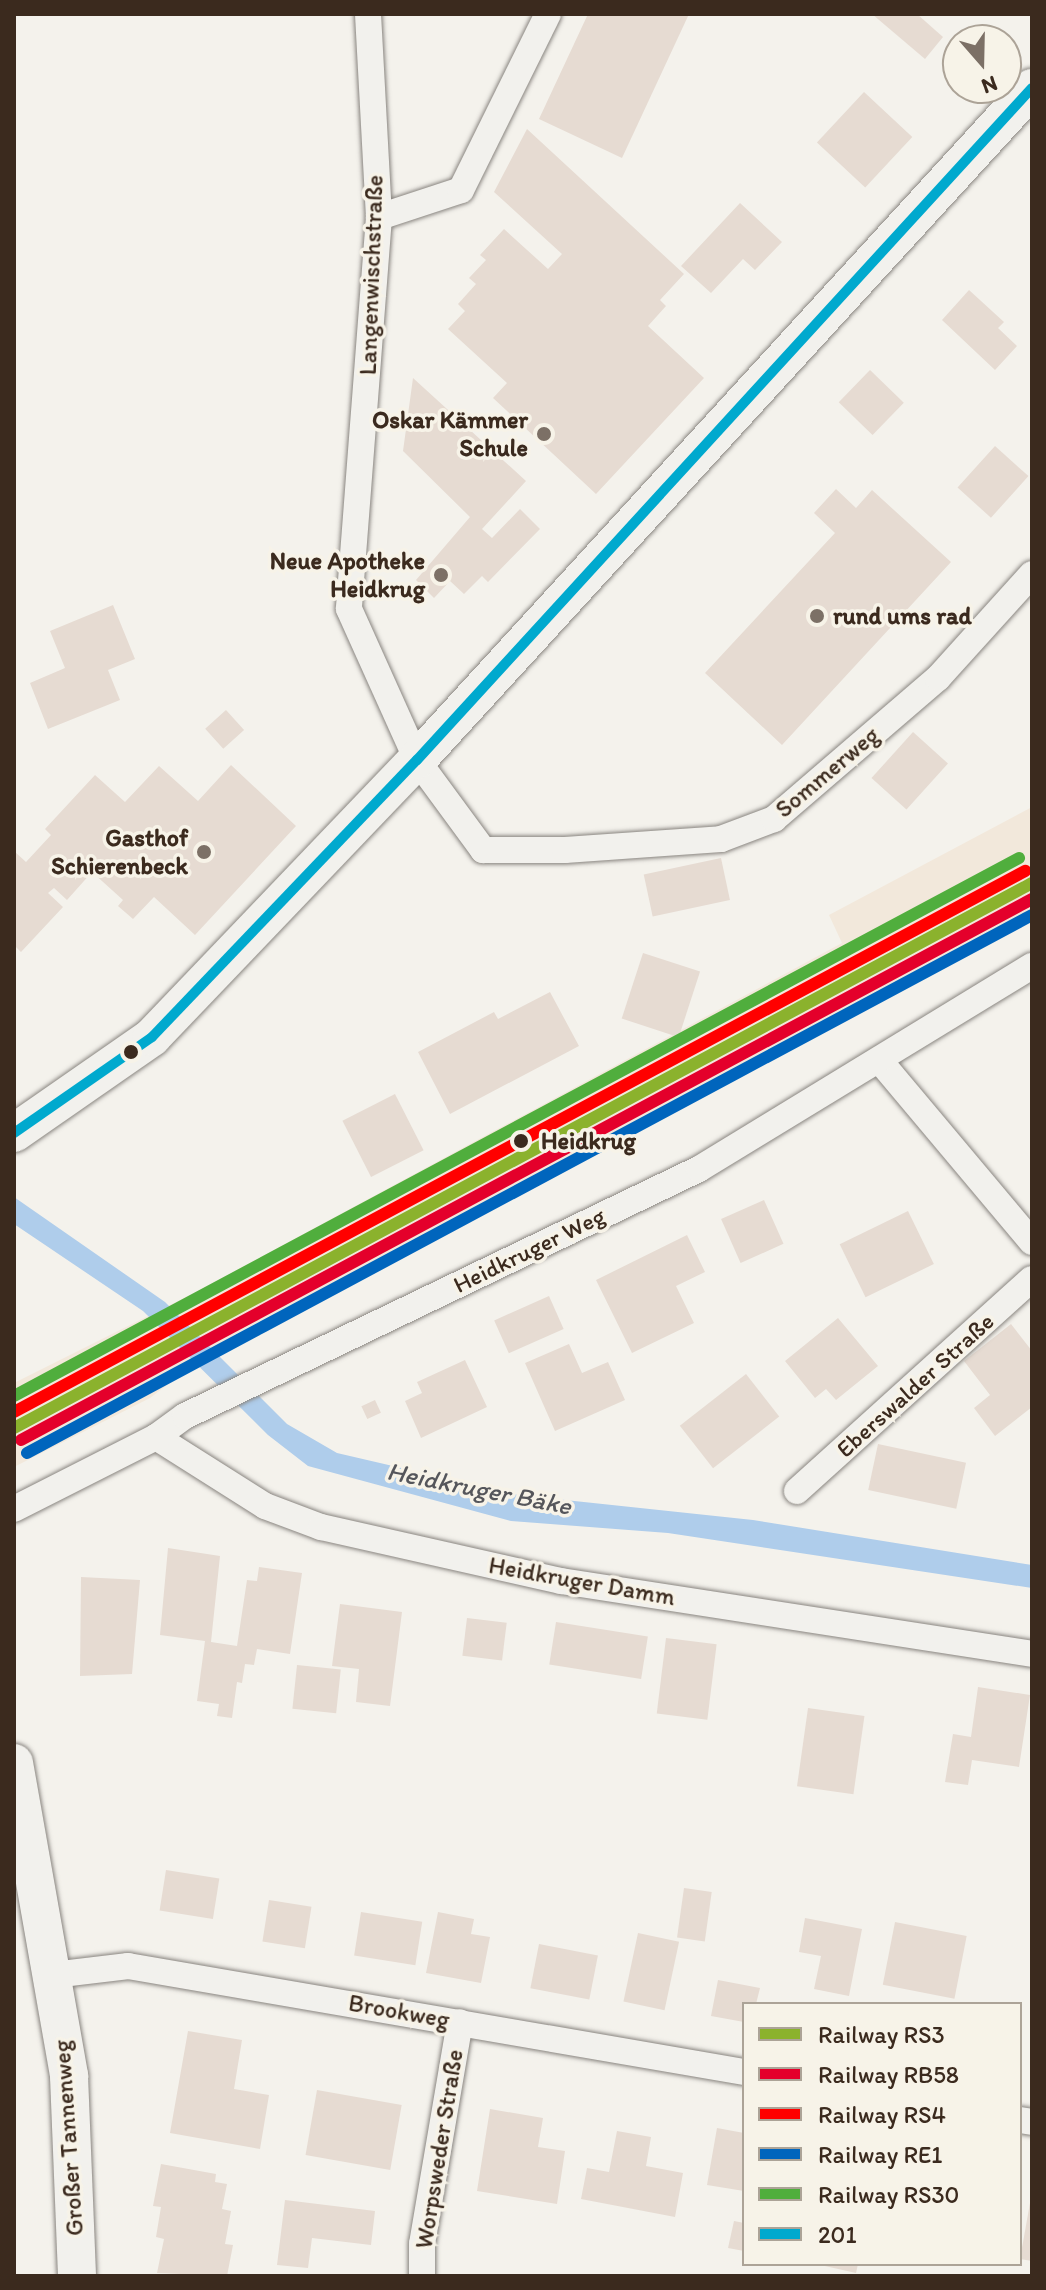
<!DOCTYPE html>
<html>
<head>
<meta charset="utf-8">
<style>
	body { margin:0 }
	#map { position:relative; width:1046px; height:2290px; overflow:hidden; background:#f4f2ec; font-family:Itim,sans-serif }
	div>[style] { position:absolute }
	[style*='--x'] { left:calc(var(--x)*1px); top:calc(var(--y)*1px); width:calc(var(--w)*1px); rotate:calc(var(--a)*1deg) }
	.built>* { inset:0; background:#f2e8db }
	.water>* { inset:0; background:#afcdeb }
	.building>* { inset:0; background:#e6dbd2; transform-origin:0 0 }
	.roads { filter:drop-shadow(0 0 2px #898580) drop-shadow(0 0 2px #898580) }
	.street>* { height:26px; margin:-13px; padding:0 13px; transform-origin:13px; border-radius:13px; background:#f2f1ed }
	.secondary>* { height:38px; margin:-19px; padding:0 19px; transform-origin:19px; border-radius:19px; background:#f2f1ed }
	.bus-1>* { height:10px; margin:-5px; padding:0 5px; transform-origin:5px; border-radius:5px; background:#00a9ce }
	.rail-1>* { height:12px; margin:-6px; padding:0 6px; transform-origin:6px; border-radius:6px; background:#8bb22d }
	.rail-2>* { height:12px; margin:-6px; padding:0 6px; transform-origin:6px; border-radius:6px; background:#e4002b }
	.rail-3>* { height:12px; margin:-6px; padding:0 6px; transform-origin:6px; border-radius:6px; background:#f00 }
	.rail-4>* { height:12px; margin:-6px; padding:0 6px; transform-origin:6px; border-radius:6px; background:#0065bd }
	.rail-5>* { height:12px; margin:-6px; padding:0 6px; transform-origin:6px; border-radius:6px; background:#50ae3d }
	.dots>* { width:22px; height:22px; translate:-50% -50%; box-sizing:border-box; border:4px solid #f7f3e8; border-radius:50% }
	span { translate:-50% -50%; white-space:nowrap; text-align:center; line-height:1.15; -webkit-text-stroke:7px #f7f3e8; paint-order:stroke }
	.street-label { font-size:24px; color:#3b2a1e }
	.poi-label { font-size:24px; color:#3b2a1e; font-weight:700 }
	.right { translate:-100% -50%; text-align:right }
	.left { translate:0 -50%; text-align:left }
	.stop-label { font-size:24px; color:#3b2a1e; font-weight:700 }
	.water-label { font-size:26px; color:#55565b; font-style:italic }
	.frame { position:absolute; inset:0; border:16px solid #3b2a1e; pointer-events:none }
	.legend { position:absolute; left:742px; top:2002px; width:280px; height:264px; box-sizing:border-box; background:#f7f3e8; border:2px solid #aca397; margin:0; padding:10px 14px; list-style:none; font-size:24px; color:#3b2a1e }
	.legend li { display:flex; align-items:center; gap:16px; height:40px }
	.legend b { width:40px; border:2px solid #aca397 }
	.north { position:absolute; left:942px; top:24px; width:80px; height:80px; box-sizing:border-box; background:#f7f3e8; border:2px solid #aca397; border-radius:50%; rotate:160deg; font-size:22px; font-weight:700; line-height:32px; text-align:center; color:#3b2a1e }
	.north::after { content:''; display:block; margin:auto; width:28px; height:36px; background:#7c7066; clip-path:polygon(50% 0,100% 100%,50% 72%,0 100%) }
</style>
</head>
<body>
<div id="map">
	<div class="built">
		<div style="clip-path:polygon(1032px 807px,1032px 916px,230px 1337px,150px 1398px,14px 1467px,14px 1383px,196px 1292px,842px 943px,829px 915px)"></div>
	</div>
	<div class="water">
		<div style="clip-path:polygon(14px 1197px,165px 1302px,287px 1424px,337px 1453px,518px 1495px,753px 1520px,1032px 1565px,1032px 1588px,668px 1533px,511px 1521px,308px 1466px,268px 1435px,143px 1311px,14px 1224px)"></div>
	</div>
	<div class="building">
		<div style="clip-path:polygon(588px 14px,689px 14px,622px 158px,539px 119px)"></div>
		<div style="clip-path:polygon(872px 14px,917px 14px,943px 37px,925px 59px)"></div>
		<div style="left:864px;top:92px;width:66px;height:69px;rotate:43deg"></div>
		<div style="clip-path:polygon(527px 129px,684px 274px,660px 300px,666px 306px,648px 326px,704px 378px,596px 494px,493px 398px,507px 383px,448px 329px,465px 311px,458px 304px,476px 284px,469px 278px,486px 260px,480px 255px,504px 229px,548px 269px,562px 254px,494px 192px)"></div>
		<div style="clip-path:polygon(740px 203px,782px 242px,755px 270px,743px 259px,711px 293px,681px 266px)"></div>
		<div style="clip-path:polygon(969px 290px,1004px 322px,998px 328px,1017px 346px,995px 370px,942px 320px)"></div>
		<div style="left:870px;top:370px;width:47px;height:45px;rotate:44deg"></div>
		<div style="clip-path:polygon(413px 378px,526px 481px,482px 529px,492px 538px,520px 509px,540px 529px,488px 582px,482px 576px,464px 594px,450px 581px,434px 598px,416px 580px,470px 517px,403px 451px)"></div>
		<div style="left:995px;top:446px;width:45px;height:56px;rotate:42deg"></div>
		<div style="clip-path:polygon(836px 489px,856px 508px,872px 490px,951px 562px,782px 745px,705px 673px,835px 533px,814px 513px)"></div>
		<div style="clip-path:polygon(113px 605px,135px 659px,108px 670px,120px 700px,48px 729px,30px 683px,65px 668px,50px 631px)"></div>
		<div style="left:226px;top:710px;width:27px;height:28px;rotate:48deg"></div>
		<div style="left:913px;top:732px;width:47px;height:62px;rotate:42deg"></div>
		<div style="clip-path:polygon(231px 765px,296px 826px,195px 935px,154px 897px,133px 919px,118px 906px,123px 900px,92px 872px,67px 900px,54px 888px,48px 893px,63px 907px,21px 952px,14px 945px,14px 851px,26px 862px,51px 835px,45px 829px,95px 775px,125px 802px,159px 766px,198px 801px)"></div>
		<div style="left:721px;top:858px;width:43px;height:79px;rotate:78deg"></div>
		<div style="left:643px;top:953px;width:60px;height:69px;rotate:18deg"></div>
		<div style="clip-path:polygon(550px 992px,579px 1046px,450px 1114px,418px 1052px,494px 1012px,498px 1019px)"></div>
		<div style="left:395px;top:1094px;width:63px;height:59px;rotate:63deg"></div>
		<div style="left:764px;top:1200px;width:48px;height:47px;rotate:66deg"></div>
		<div style="left:908px;top:1211px;width:59px;height:76px;rotate:64deg"></div>
		<div style="clip-path:polygon(687px 1235px,705px 1272px,676px 1286px,694px 1323px,632px 1353px,596px 1280px)"></div>
		<div style="left:549px;top:1296px;width:36px;height:60px;rotate:66deg"></div>
		<div style="clip-path:polygon(838px 1318px,878px 1366px,836px 1400px,826px 1389px,815px 1398px,785px 1361px)"></div>
		<div style="clip-path:polygon(1011px 1324px,1032px 1351px,1032px 1407px,995px 1436px,974px 1408px,990px 1395px,964px 1361px)"></div>
		<div style="clip-path:polygon(569px 1344px,582px 1373px,608px 1362px,625px 1400px,555px 1431px,525px 1363px)"></div>
		<div style="clip-path:polygon(465px 1360px,487px 1407px,421px 1438px,405px 1401px,422px 1393px,417px 1382px)"></div>
		<div style="left:746px;top:1374px;width:54px;height:84px;rotate:52deg"></div>
		<div style="left:375px;top:1400px;width:14px;height:15px;rotate:65deg"></div>
		<div style="left:878px;top:1444px;width:90px;height:47px;rotate:12deg"></div>
		<div style="clip-path:polygon(168px 1548px,220px 1556px,211px 1642px,237px 1646px,247px 1580px,257px 1581px,259px 1567px,302px 1573px,290px 1654px,257px 1649px,254px 1665px,245px 1664px,242px 1683px,237px 1682px,232px 1718px,217px 1716px,219px 1704px,197px 1701px,205px 1641px,160px 1635px)"></div>
		<div style="clip-path:polygon(81px 1577px,140px 1580px,132px 1674px,80px 1676px)"></div>
		<div style="clip-path:polygon(340px 1604px,402px 1612px,390px 1706px,356px 1702px,359px 1669px,332px 1666px)"></div>
		<div style="left:467px;top:1618px;width:40px;height:38px;rotate:7deg"></div>
		<div style="left:556px;top:1622px;width:93px;height:43px;rotate:9deg"></div>
		<div style="left:666px;top:1638px;width:51px;height:76px;rotate:7deg"></div>
		<div style="left:297px;top:1665px;width:44px;height:44px;rotate:6deg"></div>
		<div style="clip-path:polygon(978px 1687px,1030px 1695px,1019px 1767px,972px 1760px,968px 1785px,945px 1782px,953px 1734px,971px 1737px)"></div>
		<div style="left:808px;top:1708px;width:57px;height:79px;rotate:8deg"></div>
		<div style="left:166px;top:1870px;width:54px;height:41px;rotate:9deg"></div>
		<div style="left:684px;top:1888px;width:28px;height:50px;rotate:8deg"></div>
		<div style="left:269px;top:1900px;width:43px;height:42px;rotate:9deg"></div>
		<div style="left:361px;top:1912px;width:62px;height:44px;rotate:9deg"></div>
		<div style="clip-path:polygon(438px 1912px,474px 1919px,471px 1934px,490px 1937px,481px 1983px,426px 1973px)"></div>
		<div style="clip-path:polygon(805px 1918px,862px 1929px,849px 1996px,814px 1989px,821px 1956px,799px 1952px)"></div>
		<div style="left:895px;top:1922px;width:73px;height:64px;rotate:11deg"></div>
		<div style="left:638px;top:1933px;width:42px;height:70px;rotate:12deg"></div>
		<div style="left:539px;top:1944px;width:60px;height:45px;rotate:11deg"></div>
		<div style="clip-path:polygon(718px 1980px,760px 1988px,756px 2004px,744px 2004px,744px 2022px,711px 2016px)"></div>
		<div style="clip-path:polygon(188px 2031px,242px 2040px,234px 2089px,269px 2095px,260px 2149px,170px 2133px)"></div>
		<div style="left:317px;top:2090px;width:86px;height:66px;rotate:10deg"></div>
		<div style="clip-path:polygon(490px 2109px,543px 2118px,538px 2147px,565px 2151px,557px 2204px,477px 2191px)"></div>
		<div style="clip-path:polygon(717px 2128px,744px 2133px,744px 2191px,707px 2185px)"></div>
		<div style="clip-path:polygon(617px 2131px,651px 2137px,646px 2166px,683px 2173px,675px 2217px,581px 2199px,587px 2168px,609px 2172px)"></div>
		<div style="clip-path:polygon(161px 2164px,216px 2174px,215px 2182px,227px 2184px,222px 2209px,231px 2211px,225px 2244px,233px 2245px,227px 2276px,157px 2273px,164px 2239px,156px 2237px,161px 2207px,153px 2206px)"></div>
		<div style="clip-path:polygon(285px 2200px,375px 2211px,371px 2245px,312px 2238px,308px 2268px,277px 2265px)"></div>
		<div style="clip-path:polygon(1030px 2203px,1032px 2203px,1032px 2261px,1020px 2259px)"></div>
		<div style="clip-path:polygon(734px 2221px,744px 2223px,744px 2251px,728px 2248px)"></div>
		<div style="clip-path:polygon(816px 2264px,858px 2264px,856px 2273px)"></div>
	</div>
	<div class="roads">
		<div class="street">
			<div style="--x:368;--y:14;--w:203;--a:86.9"></div>
			<div style="--x:379;--y:217;--w:393;--a:94.4"></div>
			<div style="--x:349;--y:609;--w:166;--a:65.8"></div>
			<div style="--x:417;--y:760;--w:112;--a:53.7"></div>
			<div style="--x:483;--y:850;--w:82;--a:0"></div>
			<div style="--x:565;--y:850;--w:156;--a:-4"></div>
			<div style="--x:721;--y:839;--w:57;--a:-20.7"></div>
			<div style="--x:774;--y:819;--w:216;--a:-40.7"></div>
			<div style="--x:938;--y:678;--w:140;--a:-47.9"></div>
			<div style="--x:379;--y:217;--w:86;--a:-18.2"></div>
			<div style="--x:461;--y:190;--w:196;--a:-63.7"></div>
			<div style="--x:880;--y:1061;--w:236;--a:50"></div>
			<div style="--x:156;--y:1437;--w:129;--a:32.3"></div>
			<div style="--x:265;--y:1506;--w:60;--a:20.6"></div>
			<div style="--x:321;--y:1527;--w:246;--a:12.7"></div>
			<div style="--x:561;--y:1581;--w:477;--a:8.8"></div>
			<div style="--x:797;--y:1491;--w:316;--a:-42.1"></div>
			<div style="--x:14;--y:1509;--w:159;--a:-26.9"></div>
			<div style="--x:156;--y:1437;--w:36;--a:-36"></div>
			<div style="--x:185;--y:1416;--w:570;--a:-25.67"></div>
			<div style="--x:699;--y:1169;--w:390;--a:-31.4"></div>
			<div style="--x:53;--y:1975;--w:76;--a:-6.8"></div>
			<div style="--x:128;--y:1966;--w:625;--a:9.76"></div>
			<div style="--x:1020;--y:2120;--w:12;--a:9"></div>
			<div style="--x:422;--y:2276;--w:32;--a:-90"></div>
			<div style="--x:422;--y:2244;--w:225;--a:-80.3"></div>
		</div>
		<div class="secondary">
			<div style="--x:14;--y:1133;--w:168;--a:-34.8"></div>
			<div style="--x:152;--y:1037;--w:383;--a:-46.3"></div>
			<div style="--x:417;--y:760;--w:911;--a:-47.54"></div>
			<div style="--x:14;--y:1763;--w:318;--a:80"></div>
			<div style="--x:69;--y:2076;--w:200;--a:87.7"></div>
		</div>
	</div>
	<div class="bus-1">
		<div style="--x:14;--y:1133;--w:168;--a:-34.8"></div>
		<div style="--x:152;--y:1037;--w:383;--a:-46.3"></div>
		<div style="--x:417;--y:760;--w:911;--a:-47.54"></div>
	</div>
	<div class="rail-1">
		<div style="--x:14;--y:1428;--w:1155;--a:-28.16"></div>
	</div>
	<div class="rail-2">
		<div style="--x:21;--y:1440;--w:1147;--a:-28.15"></div>
	</div>
	<div class="rail-3">
		<div style="--x:14;--y:1412;--w:1147;--a:-28.15"></div>
	</div>
	<div class="rail-4">
		<div style="--x:27;--y:1453;--w:1140;--a:-28.16"></div>
	</div>
	<div class="rail-5">
		<div style="--x:14;--y:1396;--w:1140;--a:-28.16"></div>
	</div>
	<div class="dots">
		<div style="left:544px;top:434px;background:#7c7066"></div>
		<div style="left:441px;top:575px;background:#7c7066"></div>
		<div style="left:817px;top:616px;background:#7c7066"></div>
		<div style="left:204px;top:852px;background:#7c7066"></div>
		<div style="left:131px;top:1052px;background:#3b2a1e"></div>
		<div style="left:521px;top:1141px;background:#3b2a1e"></div>
	</div>
	<div class="street-label">
		<span style="left:371px;top:275px;rotate:-88deg">Langenwischstraße</span>
		<span style="left:827px;top:772px;rotate:-40deg">Sommerweg</span>
		<span style="left:529px;top:1250px;rotate:-26deg">Heidkruger Weg</span>
		<span style="left:915px;top:1385px;rotate:-42deg">Eberswalder Straße</span>
		<span style="left:582px;top:1581px;rotate:10deg">Heidkruger Damm</span>
		<span style="left:399px;top:2011px;rotate:10deg">Brookweg</span>
		<span style="left:68px;top:2138px;rotate:-94deg">Großer Tannenweg</span>
		<span style="left:439px;top:2149px;rotate:-81deg">Worpsweder Straße</span>
	</div>
	<div class="poi-label">
		<span class="right" style="left:528px;top:434px">Oskar Kämmer<br>Schule</span>
		<span class="right" style="left:425px;top:575px">Neue Apotheke<br>Heidkrug</span>
		<span class="left" style="left:833px;top:616px">rund ums rad</span>
		<span class="right" style="left:188px;top:852px">Gasthof<br>Schierenbeck</span>
	</div>
	<div class="stop-label">
		<span class="left" style="left:541px;top:1141px">Heidkrug</span>
	</div>
	<div class="water-label">
		<span style="left:479px;top:1489px;rotate:11deg">Heidkruger Bäke</span>
	</div>
	<div class="frame"></div>
	<ul class="legend">
	<li><b style="height:10px;background:#8bb22d"></b>Railway RS3</li>
	<li><b style="height:10px;background:#e4002b"></b>Railway RB58</li>
	<li><b style="height:10px;background:#f00"></b>Railway RS4</li>
	<li><b style="height:10px;background:#0065bd"></b>Railway RE1</li>
	<li><b style="height:10px;background:#50ae3d"></b>Railway RS30</li>
	<li><b style="height:10px;background:#00a9ce"></b>201</li>
	</ul>
	<div class="north">N</div>
</div>
</body>
</html>
